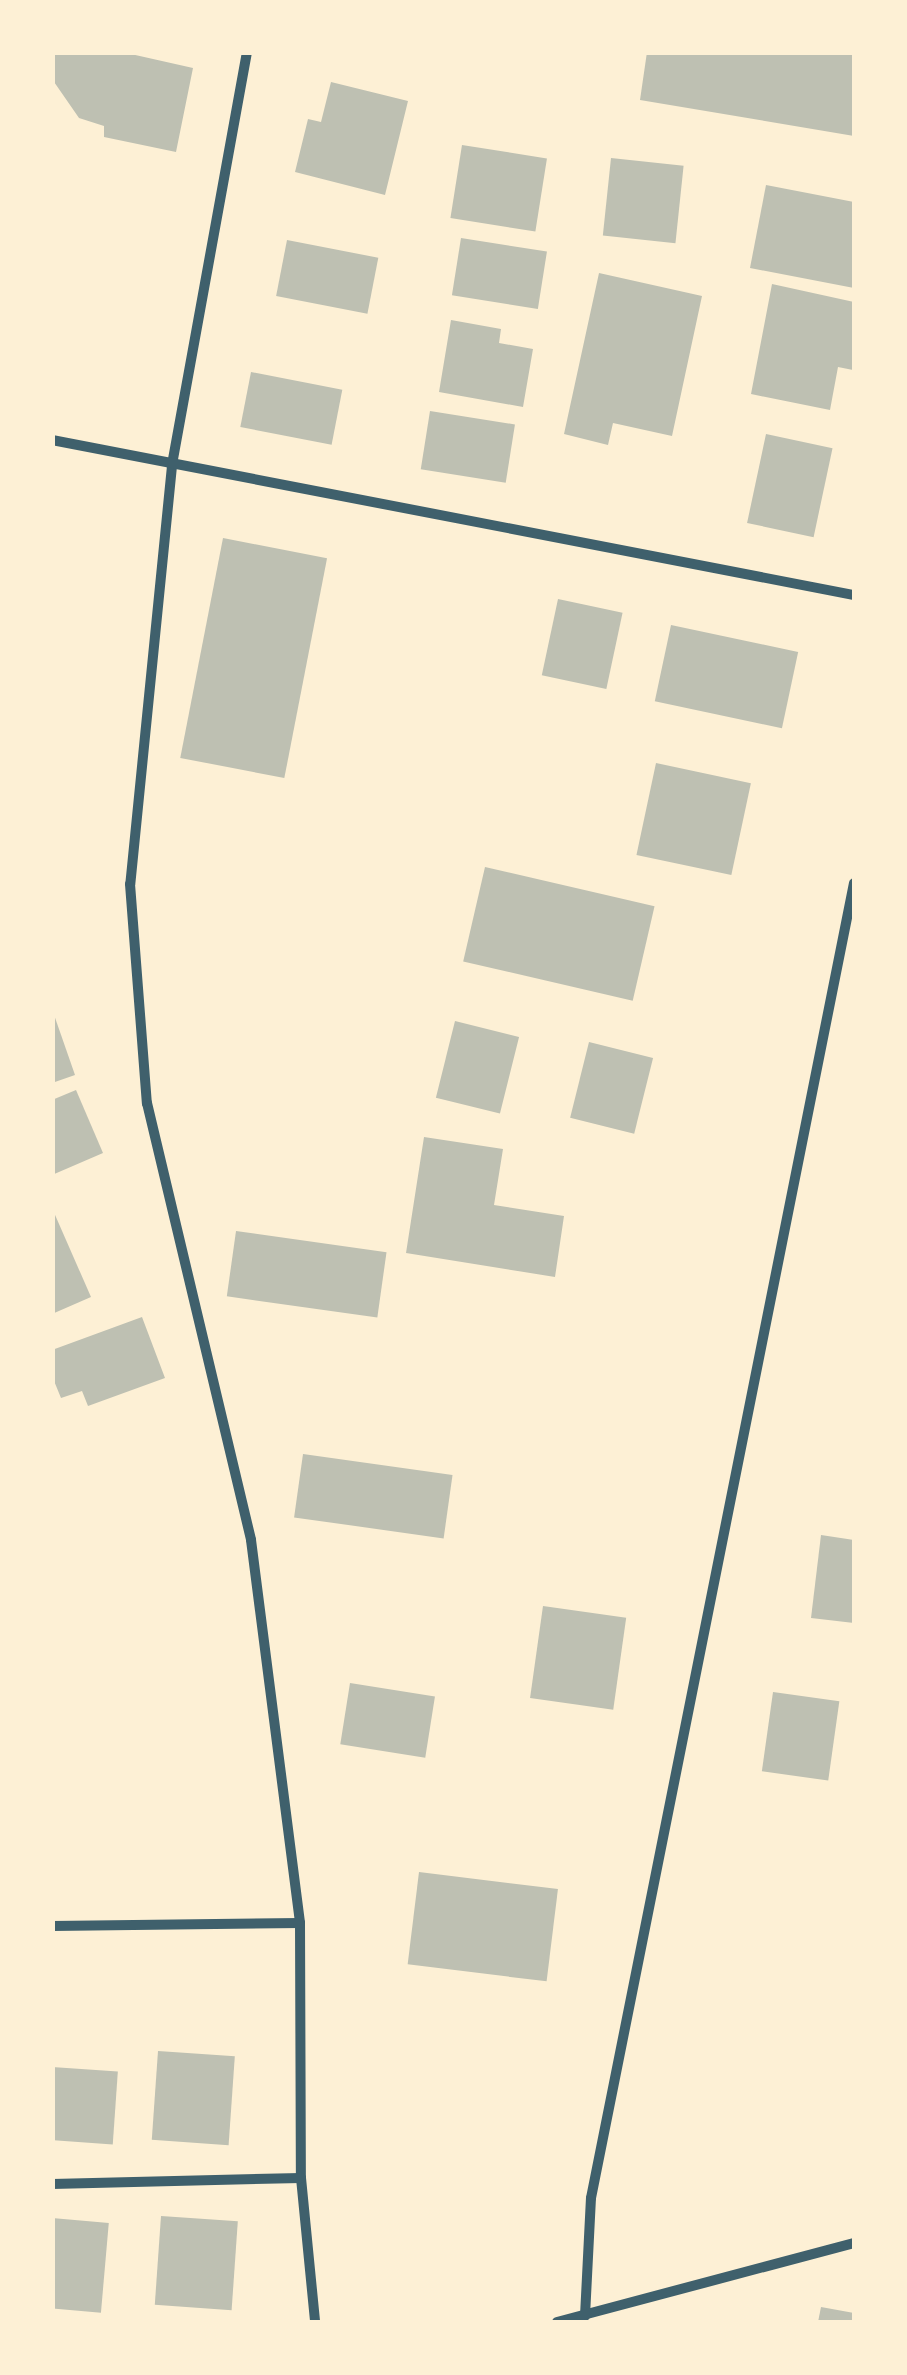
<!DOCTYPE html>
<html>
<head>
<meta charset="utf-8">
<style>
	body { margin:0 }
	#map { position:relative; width:907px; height:2375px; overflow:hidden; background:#fdf0d5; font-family:"Nunito Sans",sans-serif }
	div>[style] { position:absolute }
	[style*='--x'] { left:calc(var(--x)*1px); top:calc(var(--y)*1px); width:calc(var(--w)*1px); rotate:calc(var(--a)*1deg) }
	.building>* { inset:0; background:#bec0b2; transform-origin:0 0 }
	.minor>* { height:10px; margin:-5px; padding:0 5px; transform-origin:5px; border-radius:5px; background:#3f606c }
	span { translate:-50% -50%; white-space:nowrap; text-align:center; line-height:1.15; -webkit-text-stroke:8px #fdf0d5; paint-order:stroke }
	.frame { position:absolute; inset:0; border:55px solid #fdf0d5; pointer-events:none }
</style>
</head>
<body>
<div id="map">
	<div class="building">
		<div style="clip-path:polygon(52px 52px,122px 52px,193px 68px,176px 152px,104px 137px,104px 126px,79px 118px,52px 79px)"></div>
		<div style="clip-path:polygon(647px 52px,854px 52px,854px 136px,640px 100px)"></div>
		<div style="clip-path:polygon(331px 82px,408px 101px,385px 195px,295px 172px,308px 119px,321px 122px)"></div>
		<div style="left:462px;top:145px;width:86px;height:74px;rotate:9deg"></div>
		<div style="left:611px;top:158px;width:73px;height:78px;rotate:6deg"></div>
		<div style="clip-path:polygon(766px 185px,854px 202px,854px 288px,750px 268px)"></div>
		<div style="left:461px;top:238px;width:87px;height:58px;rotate:9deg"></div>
		<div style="left:287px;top:240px;width:93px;height:57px;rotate:11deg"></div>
		<div style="clip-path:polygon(599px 273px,702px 296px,672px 436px,613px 423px,608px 445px,564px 434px)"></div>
		<div style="clip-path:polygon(772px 284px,854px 302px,853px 370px,838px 367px,830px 410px,751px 394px)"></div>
		<div style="clip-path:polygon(451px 320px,501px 329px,499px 343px,533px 349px,523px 407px,439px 392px)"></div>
		<div style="left:251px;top:372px;width:93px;height:56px;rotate:11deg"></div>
		<div style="left:430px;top:411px;width:86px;height:59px;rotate:9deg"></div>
		<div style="left:766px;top:434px;width:68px;height:91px;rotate:12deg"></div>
		<div style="left:223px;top:538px;width:106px;height:224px;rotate:11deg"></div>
		<div style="left:558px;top:599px;width:66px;height:78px;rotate:12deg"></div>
		<div style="left:671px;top:625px;width:130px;height:78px;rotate:12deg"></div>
		<div style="left:656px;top:763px;width:97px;height:94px;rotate:12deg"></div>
		<div style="left:485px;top:867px;width:174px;height:97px;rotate:13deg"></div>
		<div style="clip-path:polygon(52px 1009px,75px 1075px,52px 1083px)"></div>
		<div style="left:455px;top:1021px;width:66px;height:79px;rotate:14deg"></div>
		<div style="left:589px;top:1042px;width:66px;height:78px;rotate:14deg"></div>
		<div style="clip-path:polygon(76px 1090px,103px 1153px,52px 1175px,52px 1100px)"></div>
		<div style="clip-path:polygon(424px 1137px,503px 1149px,494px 1205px,564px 1216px,555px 1277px,406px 1253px)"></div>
		<div style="clip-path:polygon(52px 1208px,91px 1297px,52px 1314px)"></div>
		<div style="left:236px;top:1231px;width:152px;height:66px;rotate:8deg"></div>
		<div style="clip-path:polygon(142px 1317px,165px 1378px,88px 1406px,82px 1391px,61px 1398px,52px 1376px,52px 1350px)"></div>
		<div style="left:303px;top:1454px;width:151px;height:64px;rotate:8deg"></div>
		<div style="clip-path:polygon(821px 1535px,854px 1540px,854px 1623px,811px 1618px)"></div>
		<div style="left:543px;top:1606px;width:84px;height:93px;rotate:8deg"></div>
		<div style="left:350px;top:1683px;width:86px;height:62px;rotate:9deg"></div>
		<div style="left:773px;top:1692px;width:67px;height:80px;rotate:8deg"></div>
		<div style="left:419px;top:1872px;width:140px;height:93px;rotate:7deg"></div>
		<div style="left:158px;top:2051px;width:77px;height:89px;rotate:4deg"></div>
		<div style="left:52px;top:2067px;width:66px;height:73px;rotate:4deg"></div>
		<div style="left:161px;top:2216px;width:77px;height:89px;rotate:4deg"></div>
		<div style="left:52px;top:2218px;width:57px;height:90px;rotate:5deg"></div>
		<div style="clip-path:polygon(821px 2307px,854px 2313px,854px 2322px,818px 2322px)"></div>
	</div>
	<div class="minor">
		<div style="--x:247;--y:52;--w:421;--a:100.3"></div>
		<div style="--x:172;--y:466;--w:420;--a:95.7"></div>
		<div style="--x:130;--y:884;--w:220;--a:85.6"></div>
		<div style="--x:147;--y:1103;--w:449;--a:76.6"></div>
		<div style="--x:251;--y:1540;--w:386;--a:82.7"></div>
		<div style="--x:300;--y:1923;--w:255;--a:89.8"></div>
		<div style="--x:301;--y:2178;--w:145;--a:84.4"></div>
		<div style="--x:52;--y:440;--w:817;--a:10.94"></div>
		<div style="--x:52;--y:1926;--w:248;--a:-0.7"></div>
		<div style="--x:52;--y:2184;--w:249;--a:-1.4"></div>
		<div style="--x:585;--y:2316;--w:118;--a:-87.1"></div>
		<div style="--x:591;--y:2198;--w:1341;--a:-78.69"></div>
		<div style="--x:557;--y:2322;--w:307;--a:-14.9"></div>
	</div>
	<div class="frame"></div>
</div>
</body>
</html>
